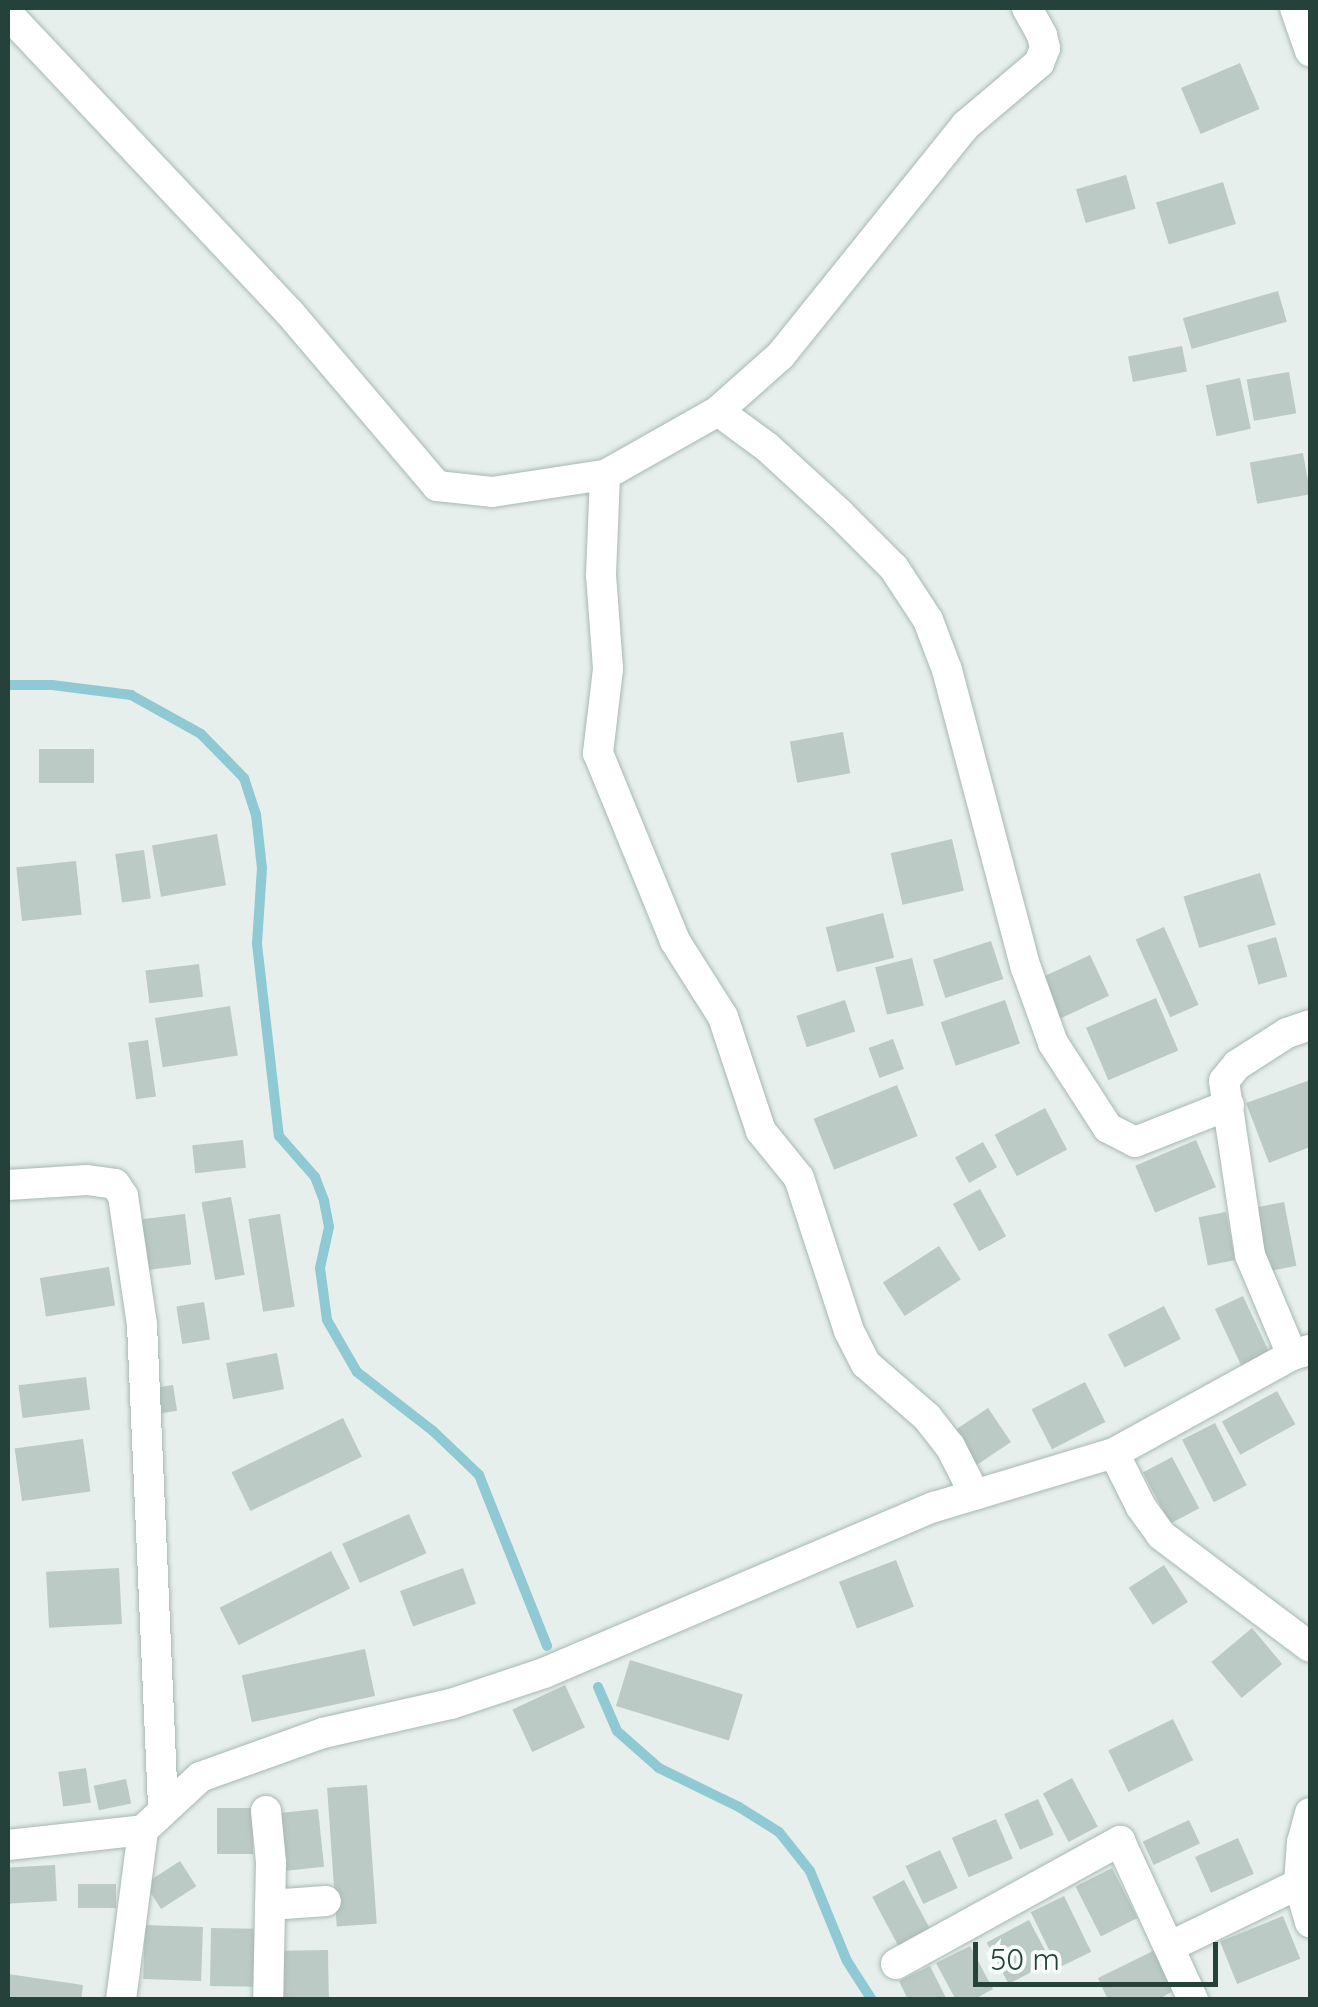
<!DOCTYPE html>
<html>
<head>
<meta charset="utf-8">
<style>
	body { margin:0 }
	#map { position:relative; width:1318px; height:2007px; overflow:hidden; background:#e6efeb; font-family:Quicksand,sans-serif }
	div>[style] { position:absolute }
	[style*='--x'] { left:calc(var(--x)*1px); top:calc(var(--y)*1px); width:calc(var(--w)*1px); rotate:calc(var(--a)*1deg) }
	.stream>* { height:10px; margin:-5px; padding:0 5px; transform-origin:5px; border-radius:5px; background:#8ec9d4 }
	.building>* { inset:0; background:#bbcac4; transform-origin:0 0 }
	.roads { filter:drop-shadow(0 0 2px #a8b8b2) drop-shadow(0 0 2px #a8b8b2) }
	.minor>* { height:30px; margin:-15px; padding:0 15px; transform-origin:15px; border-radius:15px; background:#fff }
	span { translate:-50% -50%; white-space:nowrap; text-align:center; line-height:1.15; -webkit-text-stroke:8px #f7fbf9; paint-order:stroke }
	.frame { position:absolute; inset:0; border:10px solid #24423a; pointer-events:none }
	.scale { position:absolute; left:973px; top:1942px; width:245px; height:45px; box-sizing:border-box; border:5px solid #24423a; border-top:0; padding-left:12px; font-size:30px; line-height:35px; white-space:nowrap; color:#24423a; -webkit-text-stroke:8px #f7fbf9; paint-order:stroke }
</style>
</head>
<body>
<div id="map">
	<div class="stream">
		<div style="--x:8;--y:685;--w:44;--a:0"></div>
		<div style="--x:52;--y:685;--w:80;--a:7.2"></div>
		<div style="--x:131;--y:695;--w:80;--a:29.1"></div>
		<div style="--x:201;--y:734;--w:62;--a:45.7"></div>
		<div style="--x:244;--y:778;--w:38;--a:72"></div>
		<div style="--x:256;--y:814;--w:54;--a:83.7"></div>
		<div style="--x:262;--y:868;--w:76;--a:93.8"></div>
		<div style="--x:257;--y:944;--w:193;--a:83.5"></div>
		<div style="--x:279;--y:1136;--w:55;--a:48.7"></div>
		<div style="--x:315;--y:1177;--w:26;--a:69"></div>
		<div style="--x:324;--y:1201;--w:26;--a:79"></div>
		<div style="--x:329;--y:1227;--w:42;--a:102.4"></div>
		<div style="--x:320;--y:1268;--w:52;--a:82.3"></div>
		<div style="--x:327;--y:1320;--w:60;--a:60"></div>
		<div style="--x:357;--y:1372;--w:96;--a:37.8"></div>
		<div style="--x:433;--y:1431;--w:64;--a:43.7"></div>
		<div style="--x:479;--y:1475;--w:184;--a:68.3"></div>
		<div style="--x:598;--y:1687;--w:48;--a:66.6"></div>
		<div style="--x:617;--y:1731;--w:56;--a:41.4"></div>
		<div style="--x:659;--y:1768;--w:89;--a:26"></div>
		<div style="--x:739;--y:1807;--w:47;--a:32"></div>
		<div style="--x:779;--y:1832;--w:50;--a:51.5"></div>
		<div style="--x:810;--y:1871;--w:97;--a:67.7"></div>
		<div style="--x:847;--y:1961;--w:46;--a:57.3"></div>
	</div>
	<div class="building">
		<div style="left:1240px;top:63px;width:50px;height:64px;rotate:67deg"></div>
		<div style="left:1126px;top:175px;width:35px;height:52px;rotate:74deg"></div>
		<div style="left:1223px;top:182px;width:44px;height:70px;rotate:73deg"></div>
		<div style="left:1278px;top:291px;width:32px;height:99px;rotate:74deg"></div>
		<div style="left:1182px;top:346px;width:26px;height:55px;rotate:79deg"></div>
		<div style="left:1289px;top:372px;width:42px;height:43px;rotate:80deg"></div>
		<div style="left:1240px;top:378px;width:52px;height:35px;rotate:78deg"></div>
		<div style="left:1303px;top:453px;width:42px;height:54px;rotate:80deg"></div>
		<div style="left:843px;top:732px;width:42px;height:54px;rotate:80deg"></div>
		<div style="left:94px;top:749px;width:34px;height:55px;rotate:90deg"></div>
		<div style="left:217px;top:834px;width:52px;height:66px;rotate:80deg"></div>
		<div style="left:952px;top:839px;width:53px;height:63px;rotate:77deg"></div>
		<div style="left:144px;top:850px;width:49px;height:29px;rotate:82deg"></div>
		<div style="left:76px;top:861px;width:54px;height:60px;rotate:84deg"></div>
		<div style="left:1260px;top:873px;width:54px;height:80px;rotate:73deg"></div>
		<div style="left:883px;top:913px;width:46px;height:59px;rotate:76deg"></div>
		<div style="left:1164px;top:927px;width:85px;height:31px;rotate:66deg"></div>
		<div style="left:1276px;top:937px;width:41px;height:30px;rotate:74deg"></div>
		<div style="left:991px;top:941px;width:40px;height:61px;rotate:72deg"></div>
		<div style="left:1090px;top:955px;width:45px;height:55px;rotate:65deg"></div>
		<div style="left:912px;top:958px;width:49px;height:38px;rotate:76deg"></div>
		<div style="left:199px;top:964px;width:33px;height:54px;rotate:83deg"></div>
		<div style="left:1156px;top:998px;width:57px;height:76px;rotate:67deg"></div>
		<div style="left:845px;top:1000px;width:33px;height:51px;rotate:72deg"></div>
		<div style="left:1005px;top:1000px;width:46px;height:68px;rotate:71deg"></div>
		<div style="left:230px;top:1006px;width:50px;height:76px;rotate:81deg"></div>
		<div style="left:893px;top:1039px;width:32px;height:26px;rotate:70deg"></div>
		<div style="left:148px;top:1040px;width:57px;height:20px;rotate:82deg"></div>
		<div style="clip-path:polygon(1310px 1080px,1310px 1147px,1269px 1163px,1246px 1103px)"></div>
		<div style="left:897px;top:1085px;width:55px;height:90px;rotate:68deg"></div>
		<div style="left:1045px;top:1108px;width:47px;height:57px;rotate:62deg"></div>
		<div style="left:243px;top:1140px;width:28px;height:51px;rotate:84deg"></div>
		<div style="left:1196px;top:1140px;width:51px;height:66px;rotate:67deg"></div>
		<div style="left:983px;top:1142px;width:29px;height:32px;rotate:61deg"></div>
		<div style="left:980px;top:1189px;width:54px;height:31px;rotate:61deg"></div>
		<div style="left:231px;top:1197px;width:79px;height:30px;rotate:80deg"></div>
		<div style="left:1284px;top:1202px;width:65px;height:32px;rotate:79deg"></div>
		<div style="left:1226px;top:1212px;width:49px;height:28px;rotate:79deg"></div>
		<div style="left:185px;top:1214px;width:51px;height:56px;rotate:83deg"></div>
		<div style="left:280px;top:1214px;width:94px;height:32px;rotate:81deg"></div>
		<div style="left:939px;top:1246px;width:40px;height:67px;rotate:57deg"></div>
		<div style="left:109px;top:1267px;width:39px;height:70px;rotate:81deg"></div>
		<div style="left:1243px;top:1296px;width:68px;height:31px;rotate:65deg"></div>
		<div style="left:204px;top:1302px;width:38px;height:28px;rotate:81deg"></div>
		<div style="left:1164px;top:1306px;width:37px;height:63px;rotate:63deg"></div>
		<div style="left:277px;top:1353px;width:37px;height:52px;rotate:79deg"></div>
		<div style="left:86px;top:1377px;width:33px;height:68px;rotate:83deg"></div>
		<div style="left:1085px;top:1382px;width:45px;height:60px;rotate:63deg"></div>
		<div style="left:173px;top:1385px;width:26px;height:28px;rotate:81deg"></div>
		<div style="left:1277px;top:1391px;width:38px;height:63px;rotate:61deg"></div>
		<div style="left:988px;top:1408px;width:41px;height:44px;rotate:56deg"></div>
		<div style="left:343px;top:1418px;width:43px;height:124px;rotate:64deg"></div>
		<div style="left:1215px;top:1423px;width:70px;height:37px;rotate:63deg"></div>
		<div style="left:83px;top:1439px;width:53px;height:69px;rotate:82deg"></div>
		<div style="left:1172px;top:1457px;width:58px;height:33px;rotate:62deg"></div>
		<div style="left:409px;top:1514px;width:43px;height:73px;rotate:66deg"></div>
		<div style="left:331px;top:1551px;width:42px;height:125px;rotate:63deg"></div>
		<div style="left:896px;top:1560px;width:50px;height:61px;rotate:69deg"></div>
		<div style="left:1164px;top:1565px;width:44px;height:42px;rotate:57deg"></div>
		<div style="left:119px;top:1568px;width:56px;height:73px;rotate:87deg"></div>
		<div style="left:463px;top:1568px;width:38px;height:67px;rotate:70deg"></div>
		<div style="left:1252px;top:1628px;width:47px;height:53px;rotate:50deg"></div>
		<div style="left:365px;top:1649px;width:48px;height:126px;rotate:78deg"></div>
		<div style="left:630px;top:1660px;width:118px;height:48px;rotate:17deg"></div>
		<div style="left:565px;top:1685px;width:47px;height:58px;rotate:65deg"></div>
		<div style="left:1173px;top:1719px;width:46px;height:72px;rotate:64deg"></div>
		<div style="left:86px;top:1768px;width:35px;height:28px;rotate:82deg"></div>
		<div style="left:1072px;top:1778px;width:55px;height:33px;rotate:62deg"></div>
		<div style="left:126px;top:1779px;width:25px;height:33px;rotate:78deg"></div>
		<div style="left:367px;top:1785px;width:139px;height:40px;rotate:86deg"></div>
		<div style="left:1038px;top:1799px;width:39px;height:37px;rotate:66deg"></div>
		<div style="left:217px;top:1808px;width:36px;height:46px"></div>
		<div style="left:318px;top:1809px;width:58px;height:38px;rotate:84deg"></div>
		<div style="left:996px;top:1819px;width:43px;height:48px;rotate:67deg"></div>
		<div style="left:1189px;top:1820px;width:26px;height:51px;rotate:65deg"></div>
		<div style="left:1238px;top:1838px;width:39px;height:47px;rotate:66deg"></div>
		<div style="left:940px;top:1850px;width:42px;height:38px;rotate:65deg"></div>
		<div style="left:180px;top:1861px;width:30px;height:42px;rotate:57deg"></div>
		<div style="left:55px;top:1865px;width:36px;height:47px;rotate:87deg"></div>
		<div style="left:1112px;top:1868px;width:56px;height:41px;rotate:63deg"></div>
		<div style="left:904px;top:1880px;width:58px;height:36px;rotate:62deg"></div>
		<div style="left:78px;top:1884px;width:38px;height:24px"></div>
		<div style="left:1064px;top:1896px;width:62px;height:37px;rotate:64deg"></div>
		<div style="left:1283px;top:1916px;width:46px;height:68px;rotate:68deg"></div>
		<div style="left:1029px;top:1920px;width:47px;height:48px;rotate:62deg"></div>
		<div style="left:145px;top:1925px;width:58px;height:54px;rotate:2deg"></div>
		<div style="left:211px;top:1928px;width:47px;height:58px;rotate:1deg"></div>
		<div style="clip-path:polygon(970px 1946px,993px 1989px,973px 2000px,956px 2000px,936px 1963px)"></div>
		<div style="left:328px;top:1950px;width:50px;height:45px;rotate:89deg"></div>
		<div style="clip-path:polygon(1155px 1950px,1175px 1990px,1157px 2000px,1108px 2000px,1098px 1978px)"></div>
		<div style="clip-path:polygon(930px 1966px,947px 2000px,908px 2000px,899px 1981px)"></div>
		<div style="clip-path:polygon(8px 1974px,83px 1985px,81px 2000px,8px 2000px)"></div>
	</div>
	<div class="roads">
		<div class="minor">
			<div style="--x:1295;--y:8;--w:46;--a:70.8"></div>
			<div style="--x:8;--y:14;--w:410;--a:46.7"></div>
			<div style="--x:289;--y:312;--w:228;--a:49.6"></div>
			<div style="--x:437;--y:486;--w:55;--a:6.2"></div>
			<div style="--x:492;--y:492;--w:114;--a:-8.6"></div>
			<div style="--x:605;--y:475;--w:130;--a:-29.5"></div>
			<div style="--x:718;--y:411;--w:84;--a:-41.6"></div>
			<div style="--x:781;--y:355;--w:295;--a:-51.2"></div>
			<div style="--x:966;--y:125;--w:96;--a:-40.3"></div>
			<div style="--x:1039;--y:63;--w:16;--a:-68"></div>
			<div style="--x:1045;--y:48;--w:13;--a:-103"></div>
			<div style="--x:1042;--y:35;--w:31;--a:-119"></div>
			<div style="--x:718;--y:411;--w:61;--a:36.3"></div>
			<div style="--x:767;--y:447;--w:99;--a:42.5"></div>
			<div style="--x:840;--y:514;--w:76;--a:45"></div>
			<div style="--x:894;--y:568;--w:62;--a:56.8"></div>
			<div style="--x:928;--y:620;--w:53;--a:69.2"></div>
			<div style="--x:947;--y:670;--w:308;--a:75.2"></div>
			<div style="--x:1026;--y:968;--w:80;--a:70.2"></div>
			<div style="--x:1053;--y:1043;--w:101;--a:57.1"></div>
			<div style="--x:1108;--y:1128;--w:30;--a:27"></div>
			<div style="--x:1135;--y:1142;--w:101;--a:-21.5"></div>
			<div style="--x:605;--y:475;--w:100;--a:92.3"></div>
			<div style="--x:601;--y:575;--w:94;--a:85.7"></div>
			<div style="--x:608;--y:669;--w:85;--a:96.8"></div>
			<div style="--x:598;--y:753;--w:203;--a:67.7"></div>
			<div style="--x:675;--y:941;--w:90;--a:57.7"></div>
			<div style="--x:723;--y:1017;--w:120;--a:71.6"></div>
			<div style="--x:761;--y:1131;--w:60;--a:51"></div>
			<div style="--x:799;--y:1178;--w:161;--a:71.9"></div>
			<div style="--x:849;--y:1331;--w:37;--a:63"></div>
			<div style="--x:866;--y:1364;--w:81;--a:41"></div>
			<div style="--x:927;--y:1417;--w:37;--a:52"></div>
			<div style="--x:950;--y:1446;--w:55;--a:63"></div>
			<div style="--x:8;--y:1185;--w:79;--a:-3.6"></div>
			<div style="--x:87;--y:1180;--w:28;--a:8"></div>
			<div style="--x:115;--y:1184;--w:14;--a:56"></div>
			<div style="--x:123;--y:1196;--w:130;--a:81.6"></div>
			<div style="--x:142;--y:1325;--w:486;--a:87.5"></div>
			<div style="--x:1292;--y:1355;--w:108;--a:-112.8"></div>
			<div style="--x:1250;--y:1255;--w:176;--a:-98.5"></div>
			<div style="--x:1224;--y:1081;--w:21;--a:-51"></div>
			<div style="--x:1237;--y:1065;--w:59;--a:-32.6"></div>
			<div style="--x:1287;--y:1033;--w:24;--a:-19"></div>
			<div style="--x:1114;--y:1453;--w:60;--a:63.4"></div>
			<div style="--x:1141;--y:1507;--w:34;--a:54"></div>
			<div style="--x:1161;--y:1535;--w:186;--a:36.9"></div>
			<div style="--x:266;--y:1811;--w:51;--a:84.4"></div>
			<div style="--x:271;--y:1862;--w:138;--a:91.2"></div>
			<div style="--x:1310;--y:1813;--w:30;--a:105"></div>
			<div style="--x:1302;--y:1842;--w:42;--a:94.1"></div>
			<div style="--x:1299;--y:1884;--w:40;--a:74"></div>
			<div style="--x:8;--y:1845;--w:136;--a:-6.3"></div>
			<div style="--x:143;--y:1830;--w:78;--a:-42.9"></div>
			<div style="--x:200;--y:1777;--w:131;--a:-19.7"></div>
			<div style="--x:323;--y:1733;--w:131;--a:-12.8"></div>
			<div style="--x:451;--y:1704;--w:98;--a:-18.4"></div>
			<div style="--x:544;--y:1673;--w:424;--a:-23.1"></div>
			<div style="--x:934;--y:1507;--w:188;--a:-16.7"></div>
			<div style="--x:1114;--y:1453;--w:203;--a:-28.8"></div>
			<div style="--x:1292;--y:1355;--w:19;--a:-16"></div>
			<div style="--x:270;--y:1905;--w:56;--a:-4.1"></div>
			<div style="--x:1169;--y:1947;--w:144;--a:-25.9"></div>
			<div style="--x:896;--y:1964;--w:256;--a:-28.8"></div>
			<div style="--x:1120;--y:1841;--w:175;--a:65.3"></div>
			<div style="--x:121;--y:2000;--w:171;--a:-82.6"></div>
		</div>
	</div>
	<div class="frame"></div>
	<div class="scale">50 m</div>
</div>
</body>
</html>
